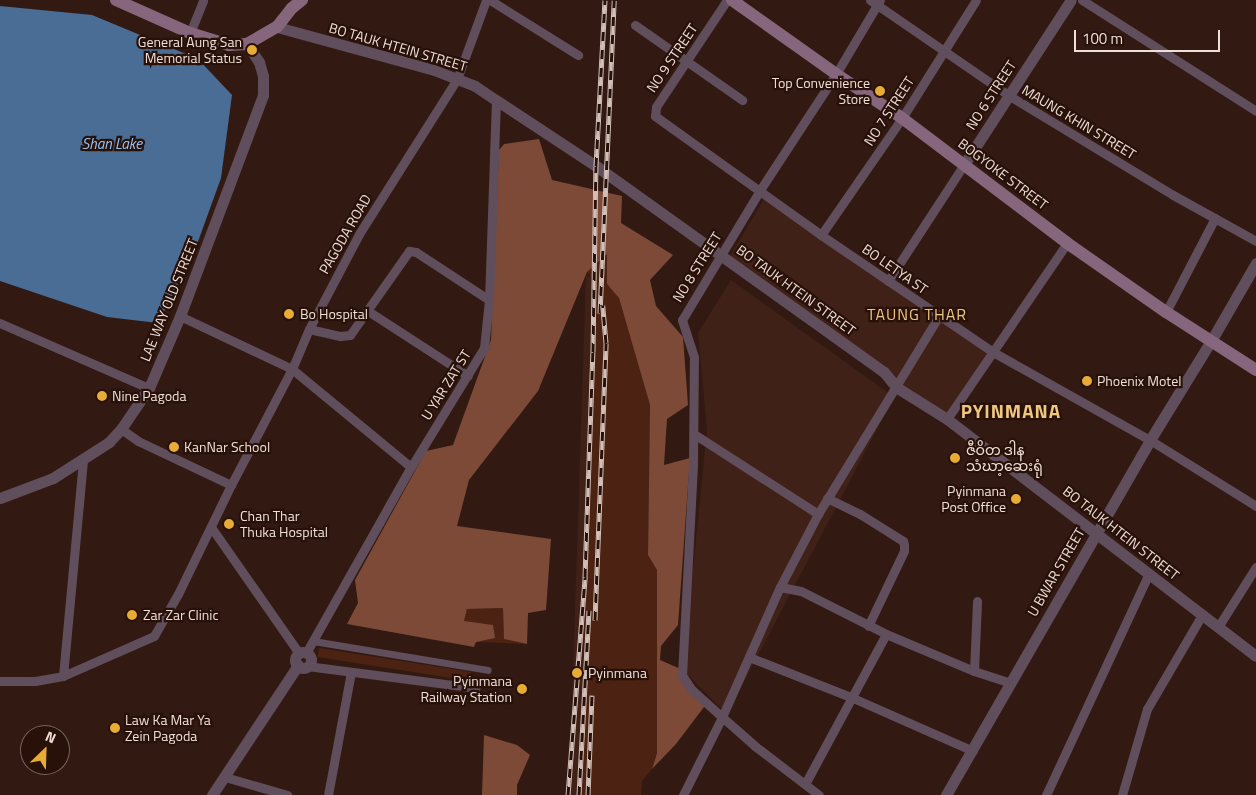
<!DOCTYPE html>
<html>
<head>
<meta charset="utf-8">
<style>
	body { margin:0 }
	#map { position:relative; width:1256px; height:795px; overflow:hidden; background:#321a12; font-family:"Titillium Web","Noto Sans Myanmar",sans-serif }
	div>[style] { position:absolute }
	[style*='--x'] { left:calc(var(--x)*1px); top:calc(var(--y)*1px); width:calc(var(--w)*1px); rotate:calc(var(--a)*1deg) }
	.built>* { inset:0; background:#402117 }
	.green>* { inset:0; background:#4c2212; transform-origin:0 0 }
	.forest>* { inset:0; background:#7d4a38 }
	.water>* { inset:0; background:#496d95 }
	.pedestrian>* { height:7px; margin:-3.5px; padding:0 3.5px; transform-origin:3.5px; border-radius:3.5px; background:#614e5c }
	.minor>* { height:9px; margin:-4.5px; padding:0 4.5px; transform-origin:4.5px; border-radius:4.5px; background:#614e5c }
	.tertiary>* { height:11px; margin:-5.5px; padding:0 5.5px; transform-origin:5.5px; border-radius:5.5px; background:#614e5c }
	.tertiary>.ring { margin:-5.5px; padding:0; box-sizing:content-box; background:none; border:11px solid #614e5c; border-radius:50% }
	.secondary>* { height:12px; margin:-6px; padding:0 6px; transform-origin:6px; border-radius:6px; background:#85667d }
	.rail>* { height:5px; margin-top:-2.5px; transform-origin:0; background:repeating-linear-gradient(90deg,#281109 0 9px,#d1bfb8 0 18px); box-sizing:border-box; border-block:1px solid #d1bfb8 }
	.dots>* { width:14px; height:14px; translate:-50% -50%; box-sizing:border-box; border:2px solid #281109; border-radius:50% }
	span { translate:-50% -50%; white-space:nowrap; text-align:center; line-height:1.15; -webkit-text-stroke:4.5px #281109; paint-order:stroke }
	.poi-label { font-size:14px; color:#f0dfd9 }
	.right { translate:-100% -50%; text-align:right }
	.left { translate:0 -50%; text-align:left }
	.street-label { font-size:14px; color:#f0dfd9 }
	.water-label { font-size:15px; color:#99c5f7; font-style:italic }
	.quarter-label { font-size:16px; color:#f0c780; letter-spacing:1px }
	.district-label { font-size:19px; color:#f0c780; font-weight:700; letter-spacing:1px }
	.north { position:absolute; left:20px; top:725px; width:50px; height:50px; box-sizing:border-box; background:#281109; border:1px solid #78635c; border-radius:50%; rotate:24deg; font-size:14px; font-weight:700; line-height:20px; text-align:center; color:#f0dfd9 }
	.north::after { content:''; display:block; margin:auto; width:18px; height:22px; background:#e6ac36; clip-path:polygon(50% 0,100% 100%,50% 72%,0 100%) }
	.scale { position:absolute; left:1074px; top:30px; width:146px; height:22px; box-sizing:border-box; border:2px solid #f0dfd9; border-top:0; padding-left:6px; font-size:15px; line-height:18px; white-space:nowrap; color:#f0dfd9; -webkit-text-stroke:4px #281109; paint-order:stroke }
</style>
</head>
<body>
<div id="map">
	<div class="built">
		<div style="clip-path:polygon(766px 196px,993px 352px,947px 419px,730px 256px)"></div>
		<div style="clip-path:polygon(586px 276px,599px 277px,624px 795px,569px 795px)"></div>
		<div style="clip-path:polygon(731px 280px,894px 397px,727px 714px,683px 670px,707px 430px,698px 333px)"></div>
	</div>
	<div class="green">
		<div style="clip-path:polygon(607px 254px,607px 284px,619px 298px,650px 405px,648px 555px,657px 570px,657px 753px,652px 769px,642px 781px,641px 795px,579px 795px,596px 283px,587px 272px)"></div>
		<div style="clip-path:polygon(503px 608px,504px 638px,527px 644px,476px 642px,464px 621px,467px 609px)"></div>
		<div style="left:319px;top:648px;width:154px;height:9px;rotate:9deg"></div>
	</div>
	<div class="forest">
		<div style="clip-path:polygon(539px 139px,552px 180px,622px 196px,621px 223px,673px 255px,650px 280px,656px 306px,683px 337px,688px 405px,667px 419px,664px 465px,690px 458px,678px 625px,661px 646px,660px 660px,683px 670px,707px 703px,676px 744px,652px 769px,657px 753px,657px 570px,648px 555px,650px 405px,619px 298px,607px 284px,607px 254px,587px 272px,538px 391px,469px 480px,457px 526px,551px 539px,546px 610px,528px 613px,527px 644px,504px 639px,503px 608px,467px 609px,464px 621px,493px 625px,495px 638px,476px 642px,474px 647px,347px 624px,358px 603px,355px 580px,426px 451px,453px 445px,491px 340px,499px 150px,504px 144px)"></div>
		<div style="clip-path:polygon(484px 735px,517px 745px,530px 755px,517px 785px,517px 795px,482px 795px)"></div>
	</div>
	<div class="water">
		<div style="clip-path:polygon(0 6px,92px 15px,198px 59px,232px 95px,221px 178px,191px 261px,158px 323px,107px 317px,0 281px)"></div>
	</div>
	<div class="pedestrian">
		<div style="--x:313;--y:641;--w:177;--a:9.4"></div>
	</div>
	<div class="minor">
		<div style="--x:490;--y:0;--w:104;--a:32"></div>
		<div style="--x:727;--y:0;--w:128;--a:123.6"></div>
		<div style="--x:656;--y:107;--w:9;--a:96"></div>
		<div style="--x:655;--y:116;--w:204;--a:35.6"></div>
		<div style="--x:821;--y:235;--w:208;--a:34.2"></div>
		<div style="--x:993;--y:352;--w:180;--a:29.3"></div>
		<div style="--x:1150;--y:440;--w:125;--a:31.9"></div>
		<div style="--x:870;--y:0;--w:168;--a:34.5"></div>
		<div style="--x:1008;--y:95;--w:193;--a:31.2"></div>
		<div style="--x:1173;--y:195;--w:95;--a:29"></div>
		<div style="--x:1082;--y:0;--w:206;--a:32.5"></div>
		<div style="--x:635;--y:25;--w:131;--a:35"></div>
		<div style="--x:190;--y:33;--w:35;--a:-68"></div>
		<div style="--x:821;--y:235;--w:142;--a:-55.3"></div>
		<div style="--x:902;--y:118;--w:139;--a:-57.9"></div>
		<div style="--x:888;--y:281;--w:141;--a:-56.9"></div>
		<div style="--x:368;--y:311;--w:119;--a:33"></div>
		<div style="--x:1166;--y:312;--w:106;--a:-62.5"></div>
		<div style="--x:180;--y:316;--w:124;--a:25.3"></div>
		<div style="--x:292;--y:369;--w:154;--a:39.5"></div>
		<div style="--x:0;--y:323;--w:163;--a:23.6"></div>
		<div style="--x:309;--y:329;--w:32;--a:13"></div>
		<div style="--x:340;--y:336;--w:10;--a:-6"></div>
		<div style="--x:350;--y:335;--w:103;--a:-54.9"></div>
		<div style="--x:409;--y:251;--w:7;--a:8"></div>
		<div style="--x:416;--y:252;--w:87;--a:33.3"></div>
		<div style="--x:947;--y:419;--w:213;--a:-55.7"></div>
		<div style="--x:121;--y:429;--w:21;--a:35"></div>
		<div style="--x:138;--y:441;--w:103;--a:25.3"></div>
		<div style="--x:694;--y:434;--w:148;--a:32.8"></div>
		<div style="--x:827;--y:498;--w:37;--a:26"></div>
		<div style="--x:860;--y:514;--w:51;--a:32.1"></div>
		<div style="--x:903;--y:541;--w:4;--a:76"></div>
		<div style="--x:904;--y:545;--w:6;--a:90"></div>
		<div style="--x:904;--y:551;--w:83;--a:115.6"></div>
		<div style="--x:211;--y:527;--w:154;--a:55.1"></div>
		<div style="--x:780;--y:587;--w:21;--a:11"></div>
		<div style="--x:801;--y:591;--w:95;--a:26.8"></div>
		<div style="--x:886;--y:634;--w:95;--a:22.8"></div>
		<div style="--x:974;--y:671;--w:38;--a:18"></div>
		<div style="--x:1218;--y:627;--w:71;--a:-57.7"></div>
		<div style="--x:306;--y:653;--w:214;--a:-60.6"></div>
		<div style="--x:411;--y:467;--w:140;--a:-58.5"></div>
		<div style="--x:484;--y:348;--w:48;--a:-84.1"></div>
		<div style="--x:489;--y:300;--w:200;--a:-88"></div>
		<div style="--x:749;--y:657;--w:112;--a:21.5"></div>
		<div style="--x:853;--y:698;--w:131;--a:23.8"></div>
		<div style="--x:307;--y:666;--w:170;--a:7.4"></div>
		<div style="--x:974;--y:671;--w:70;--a:-87.5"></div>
		<div style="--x:63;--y:676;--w:218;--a:-84.7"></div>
		<div style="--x:0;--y:681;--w:35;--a:0"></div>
		<div style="--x:35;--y:681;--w:28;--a:-10"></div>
		<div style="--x:63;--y:676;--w:99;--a:-23.7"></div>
		<div style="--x:154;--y:636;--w:48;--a:-60.3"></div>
		<div style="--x:178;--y:594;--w:121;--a:-64.1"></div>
		<div style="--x:231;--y:485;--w:131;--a:-62.3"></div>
		<div style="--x:292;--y:369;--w:43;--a:-67"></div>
		<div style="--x:309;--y:329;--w:107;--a:-62.2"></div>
		<div style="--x:359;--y:234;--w:183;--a:-57.7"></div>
		<div style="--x:457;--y:79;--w:84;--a:-69.8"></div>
		<div style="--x:225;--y:777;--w:65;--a:16.2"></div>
		<div style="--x:805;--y:784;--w:170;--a:-61.6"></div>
		<div style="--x:328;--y:795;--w:125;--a:-79.4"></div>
		<div style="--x:683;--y:795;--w:87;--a:-63.4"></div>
		<div style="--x:722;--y:717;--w:42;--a:-137.9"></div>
		<div style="--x:691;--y:689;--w:17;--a:-123"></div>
		<div style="--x:682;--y:675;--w:210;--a:-87"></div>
		<div style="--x:693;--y:465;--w:108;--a:-89.5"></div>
		<div style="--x:694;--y:357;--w:39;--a:-108"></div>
		<div style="--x:682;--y:320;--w:152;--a:-59"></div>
		<div style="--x:760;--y:190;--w:139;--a:-56.8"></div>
		<div style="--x:836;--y:74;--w:86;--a:-59.3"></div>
		<div style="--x:819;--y:795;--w:81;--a:-142.6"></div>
		<div style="--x:755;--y:746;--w:44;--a:-138.7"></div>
		<div style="--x:722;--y:717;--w:142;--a:-66"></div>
		<div style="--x:780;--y:587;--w:82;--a:-62.5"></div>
		<div style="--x:818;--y:514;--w:232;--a:-58.6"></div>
		<div style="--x:1046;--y:795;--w:245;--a:-65.1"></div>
		<div style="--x:1122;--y:795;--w:90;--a:-73.8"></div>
		<div style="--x:1147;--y:709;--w:109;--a:-59.7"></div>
	</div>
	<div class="tertiary">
		<div style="--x:277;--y:27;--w:163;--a:15.3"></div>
		<div style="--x:434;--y:70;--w:44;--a:21.3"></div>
		<div style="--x:475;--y:86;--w:25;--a:34"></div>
		<div style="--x:496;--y:100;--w:120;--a:33.4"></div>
		<div style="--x:596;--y:166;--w:354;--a:35.6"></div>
		<div style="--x:884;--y:372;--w:19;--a:51"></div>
		<div style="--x:896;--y:387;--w:60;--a:32.1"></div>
		<div style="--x:947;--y:419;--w:389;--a:37.5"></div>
		<div style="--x:965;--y:163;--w:194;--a:-57"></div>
		<div style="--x:0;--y:498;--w:57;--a:-20.7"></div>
		<div style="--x:53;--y:478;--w:67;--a:-32.7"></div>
		<div style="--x:109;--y:442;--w:18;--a:-47"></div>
		<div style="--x:121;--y:429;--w:50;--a:-55.7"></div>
		<div style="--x:149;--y:388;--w:78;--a:-66.7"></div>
		<div style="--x:180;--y:316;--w:236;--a:-69.4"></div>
		<div style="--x:263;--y:95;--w:19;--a:-90"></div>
		<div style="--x:263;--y:76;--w:15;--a:-106"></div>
		<div style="--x:259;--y:62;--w:22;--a:-124"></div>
		<div class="ring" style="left:295px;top:652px;width:5px;height:5px"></div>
		<div style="--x:212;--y:795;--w:156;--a:-56.5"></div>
		<div style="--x:946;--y:795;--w:409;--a:-60.1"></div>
		<div style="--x:1150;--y:440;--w:116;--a:-58.4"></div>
		<div style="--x:1211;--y:341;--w:90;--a:-60"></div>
	</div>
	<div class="secondary">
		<div style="--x:116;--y:0;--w:81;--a:24"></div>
		<div style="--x:190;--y:33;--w:41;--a:17.1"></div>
		<div style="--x:229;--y:45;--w:18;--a:-3"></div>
		<div style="--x:247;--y:44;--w:34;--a:-30"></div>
		<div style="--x:277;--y:27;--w:24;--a:-52"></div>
		<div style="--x:292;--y:8;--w:13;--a:-39"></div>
		<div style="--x:732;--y:0;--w:128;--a:35.4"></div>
		<div style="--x:836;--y:74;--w:79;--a:33.7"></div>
		<div style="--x:902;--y:118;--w:207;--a:37.1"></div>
		<div style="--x:1067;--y:243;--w:121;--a:34.9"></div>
		<div style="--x:1166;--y:312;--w:107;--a:32.8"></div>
	</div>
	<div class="rail">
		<div style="--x:600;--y:313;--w:313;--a:-87.4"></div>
		<div style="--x:595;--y:620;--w:277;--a:-87.7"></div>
		<div style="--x:606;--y:343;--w:38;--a:-95"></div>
		<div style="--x:568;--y:795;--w:219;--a:-85.5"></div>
		<div style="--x:585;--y:577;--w:225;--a:-88"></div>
		<div style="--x:593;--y:352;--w:186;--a:-89.1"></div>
		<div style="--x:596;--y:166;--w:166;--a:-86.9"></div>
		<div style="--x:579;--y:795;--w:185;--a:-86.9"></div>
		<div style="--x:588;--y:795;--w:100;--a:-87.7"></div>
	</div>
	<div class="dots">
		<div style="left:252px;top:50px;background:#e6ac36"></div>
		<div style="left:880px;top:91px;background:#e6ac36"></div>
		<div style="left:289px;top:314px;background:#e6ac36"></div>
		<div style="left:1087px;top:381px;background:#e6ac36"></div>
		<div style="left:102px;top:396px;background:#e6ac36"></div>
		<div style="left:174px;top:447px;background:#e6ac36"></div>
		<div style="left:955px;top:458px;background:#e6ac36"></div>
		<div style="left:1016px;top:499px;background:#e6ac36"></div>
		<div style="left:229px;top:524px;background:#e6ac36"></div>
		<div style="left:132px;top:615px;background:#e6ac36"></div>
		<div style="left:577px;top:673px;background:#e6ac36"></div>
		<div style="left:522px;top:689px;background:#e6ac36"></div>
		<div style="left:115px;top:728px;background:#e6ac36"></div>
	</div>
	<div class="poi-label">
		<span class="right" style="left:242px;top:50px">General Aung San<br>Memorial Status</span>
		<span class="right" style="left:870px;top:91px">Top Convenience<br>Store</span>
		<span class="left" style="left:300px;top:314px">Bo Hospital</span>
		<span class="left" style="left:1097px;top:381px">Phoenix Motel</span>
		<span class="left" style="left:112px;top:396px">Nine Pagoda</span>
		<span class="left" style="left:184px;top:447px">KanNar School</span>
		<span class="left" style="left:966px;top:458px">ဇီဝိတ ဒါန<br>သံဃာ့ဆေးရုံ</span>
		<span class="right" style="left:1006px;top:499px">Pyinmana<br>Post Office</span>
		<span class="left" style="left:240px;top:524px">Chan Thar<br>Thuka Hospital</span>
		<span class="left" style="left:143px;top:615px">Zar Zar Clinic</span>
		<span class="left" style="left:588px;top:673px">Pyinmana</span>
		<span class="right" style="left:512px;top:689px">Pyinmana<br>Railway Station</span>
		<span class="left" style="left:125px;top:728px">Law Ka Mar Ya<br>Zein Pagoda</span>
	</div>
	<div class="street-label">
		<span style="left:398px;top:47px;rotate:16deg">BO TAUK HTEIN STREET</span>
		<span style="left:672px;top:58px;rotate:-56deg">NO 9 STREET</span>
		<span style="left:991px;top:95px;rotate:-57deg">NO 6 STREET</span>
		<span style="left:889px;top:111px;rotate:-57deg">NO 7 STREET</span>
		<span style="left:1079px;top:122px;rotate:31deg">MAUNG KHIN STREET</span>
		<span style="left:1003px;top:174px;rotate:37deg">BOGYOKE STREET</span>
		<span style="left:345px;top:234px;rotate:-60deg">PAGODA ROAD</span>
		<span style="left:697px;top:267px;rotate:-58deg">NO 8 STREET</span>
		<span style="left:895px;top:269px;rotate:35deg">BO LETYA ST</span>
		<span style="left:796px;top:290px;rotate:36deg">BO TAUK HTEIN STREET</span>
		<span style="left:169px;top:300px;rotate:-68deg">LAE WAY OLD STREET</span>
		<span style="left:446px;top:385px;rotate:-58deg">U YAR ZAT ST</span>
		<span style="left:1121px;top:533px;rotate:38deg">BO TAUK HTEIN STREET</span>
		<span style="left:1056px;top:572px;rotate:-60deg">U BWAR STREET</span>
	</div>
	<div class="water-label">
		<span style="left:112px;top:144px">Shan Lake</span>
	</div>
	<div class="quarter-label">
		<span style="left:917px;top:314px">TAUNG THAR</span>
	</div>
	<div class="district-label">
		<span style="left:1011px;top:411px">PYINMANA</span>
	</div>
	<div class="north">N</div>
	<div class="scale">100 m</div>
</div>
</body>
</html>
